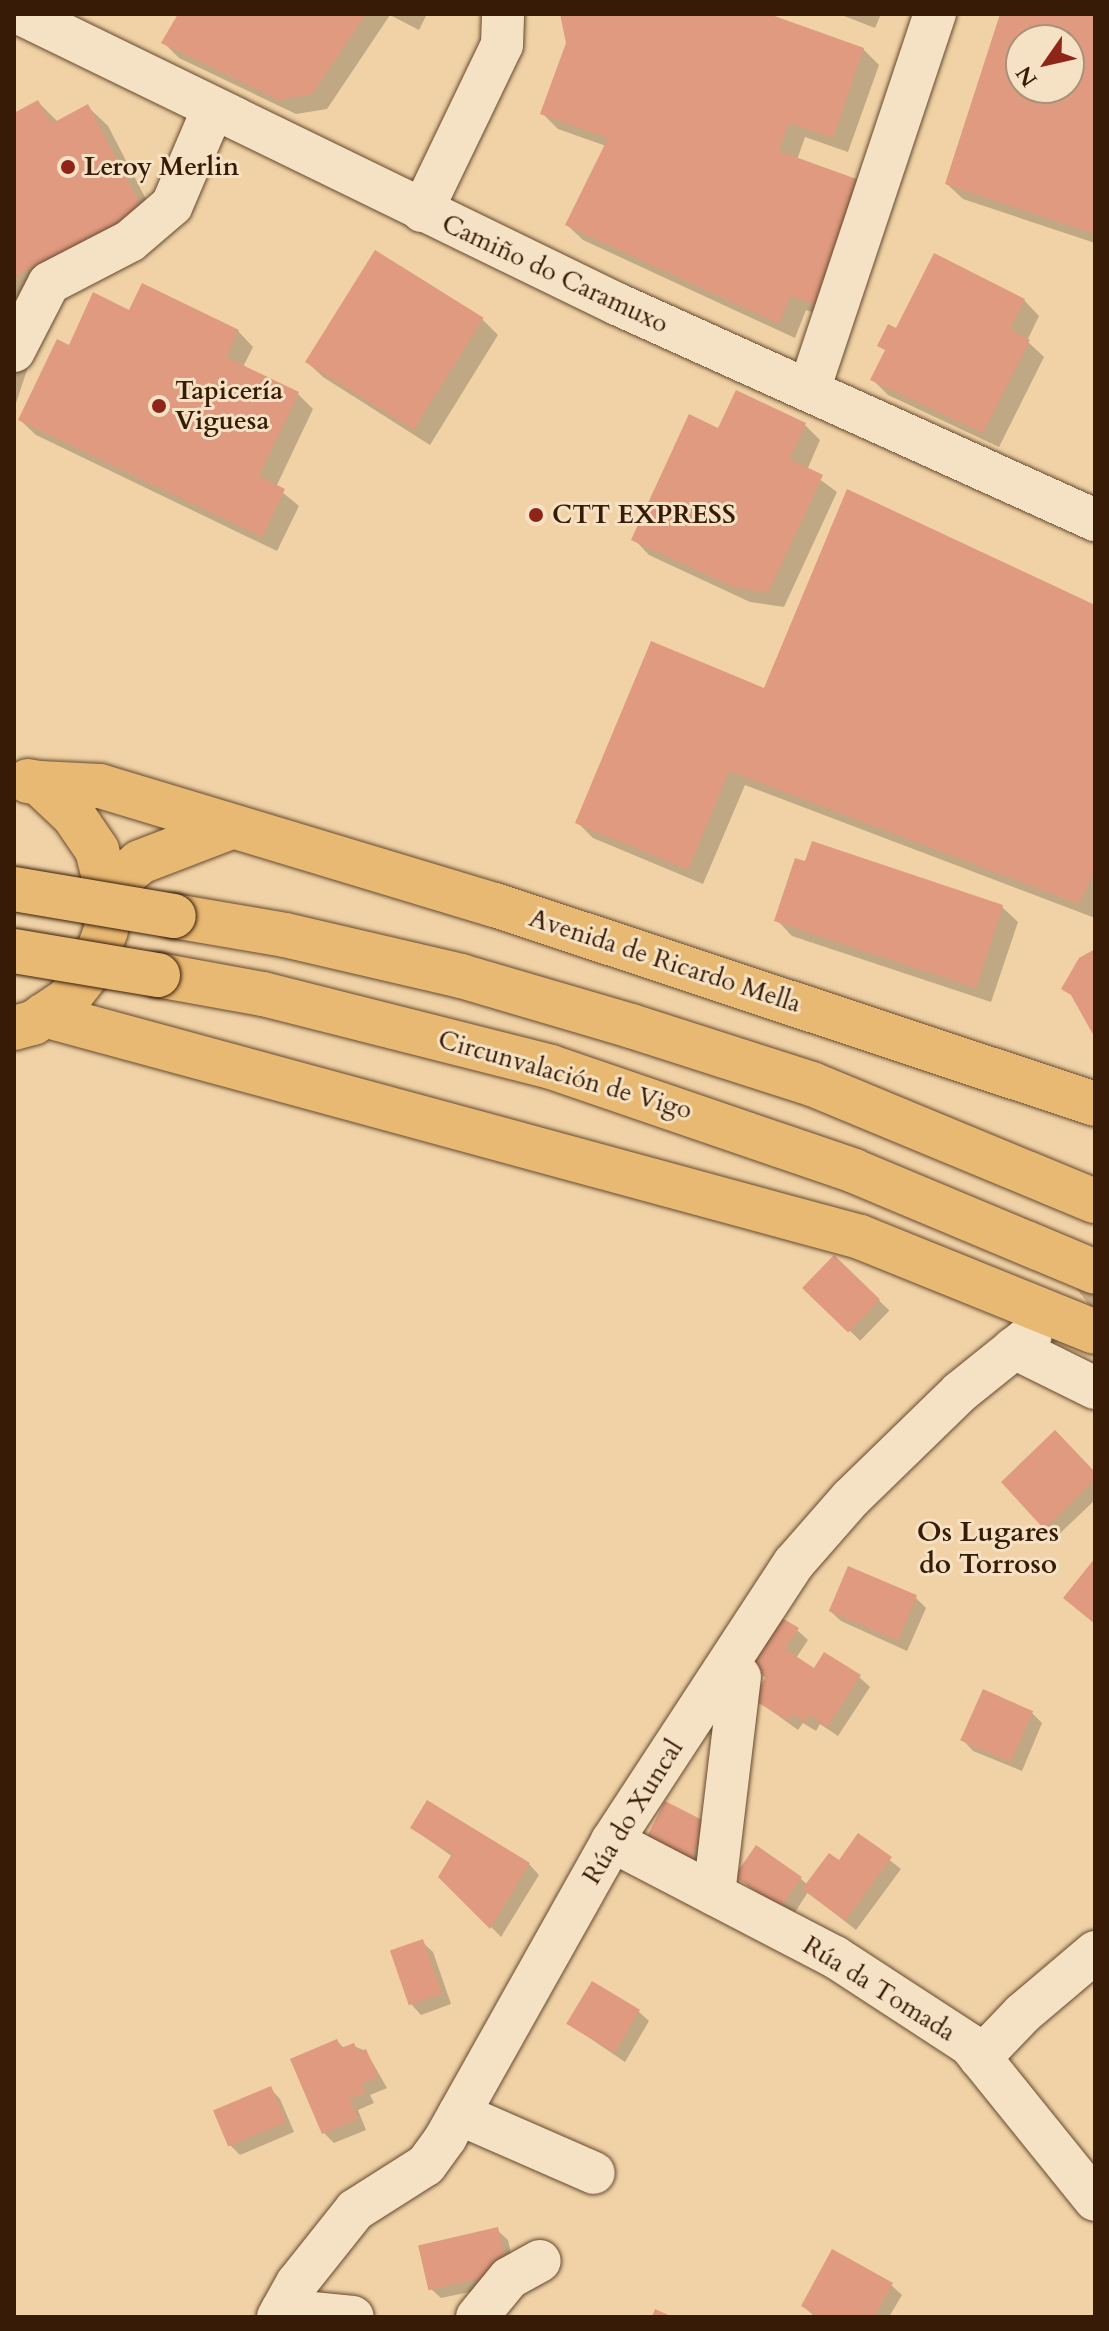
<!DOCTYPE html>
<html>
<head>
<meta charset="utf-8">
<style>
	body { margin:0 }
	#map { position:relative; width:1109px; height:2331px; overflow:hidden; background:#f0d2a6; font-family:Cardo,serif }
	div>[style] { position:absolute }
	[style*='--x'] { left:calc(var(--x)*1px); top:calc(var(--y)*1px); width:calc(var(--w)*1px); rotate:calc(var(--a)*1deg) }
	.shadow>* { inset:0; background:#0003; transform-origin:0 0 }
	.building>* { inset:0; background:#df9a7f; transform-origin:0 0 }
	.minor-tunnel>* { height:42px; margin-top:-21px; transform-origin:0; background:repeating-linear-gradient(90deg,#cbad86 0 42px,transparent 0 63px) }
	.roads { filter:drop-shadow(0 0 2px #66492e) drop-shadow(0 0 2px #66492e) }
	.minor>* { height:42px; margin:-21px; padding:0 21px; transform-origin:21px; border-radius:21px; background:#f5e2c5 }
	.major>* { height:44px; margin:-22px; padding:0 22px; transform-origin:22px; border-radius:22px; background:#e8b973 }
	.highway>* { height:44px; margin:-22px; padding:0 22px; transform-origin:22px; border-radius:22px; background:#e8b973 }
	.bridges { filter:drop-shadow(0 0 2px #381b06) drop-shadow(0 0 2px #381b06) }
	.highway-bridge>* { height:44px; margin:-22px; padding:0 22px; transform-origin:22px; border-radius:22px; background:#e8b973 }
	.dots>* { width:22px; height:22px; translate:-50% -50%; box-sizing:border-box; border:4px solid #f5e2c5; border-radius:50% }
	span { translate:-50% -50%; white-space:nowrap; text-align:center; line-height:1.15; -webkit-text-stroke:6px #f5e2c5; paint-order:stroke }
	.poi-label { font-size:26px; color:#381b06; font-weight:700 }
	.left { translate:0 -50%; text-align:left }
	.street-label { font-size:26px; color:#381b06 }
	.neighbourhood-label { font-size:28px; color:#381b06; font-weight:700 }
	.frame { position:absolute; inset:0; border:16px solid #381b06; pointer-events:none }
	.north { position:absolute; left:1005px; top:24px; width:80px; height:80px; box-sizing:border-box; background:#f5e2c5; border:2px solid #a99279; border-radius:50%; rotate:236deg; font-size:22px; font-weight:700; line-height:32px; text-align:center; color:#381b06 }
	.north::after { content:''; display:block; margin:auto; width:28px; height:36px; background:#8f2418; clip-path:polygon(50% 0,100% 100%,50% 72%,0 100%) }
</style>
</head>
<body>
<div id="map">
	<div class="shadow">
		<div style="clip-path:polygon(182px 14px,427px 14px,419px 30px,390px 15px,327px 109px,296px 114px,179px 58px,164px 43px)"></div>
		<div style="clip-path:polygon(562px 14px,763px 14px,863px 49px,879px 65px,848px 152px,805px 137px,797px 160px,842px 322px,806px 310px,795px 338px,583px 240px,567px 225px,606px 146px,558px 129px,543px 114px,568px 43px)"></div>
		<div style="clip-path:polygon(839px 14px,881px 14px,875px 28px)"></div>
		<div style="clip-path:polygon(evenodd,1003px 14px,1095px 14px,1095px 243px,963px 199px,947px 184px,1003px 14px,1021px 40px,1069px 40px,1069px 88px,1021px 88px,1021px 40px)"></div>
		<div style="clip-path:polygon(38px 102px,58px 122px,88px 107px,108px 126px,162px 230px,14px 307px,35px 346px,14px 409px,14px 115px)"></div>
		<div style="clip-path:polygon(375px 253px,483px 320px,498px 335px,430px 445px,323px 377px,307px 362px)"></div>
		<div style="clip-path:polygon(1024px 300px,1039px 316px,1027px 341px,1044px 357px,999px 447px,888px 395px,873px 380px,887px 352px,880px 345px,897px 331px)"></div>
		<div style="clip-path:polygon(130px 312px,238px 331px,253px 347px,243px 367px,298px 394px,313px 409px,276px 487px,299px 506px,277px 551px,36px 435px,20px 420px,70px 347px)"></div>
		<div style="clip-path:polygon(805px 425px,820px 440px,807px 470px,837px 492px,784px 607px,750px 602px,649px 555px,634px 539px,719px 430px)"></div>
		<div style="clip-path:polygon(1095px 608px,1095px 918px,745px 785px,703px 884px,593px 838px,577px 822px,765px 691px)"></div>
		<div style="clip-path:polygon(1002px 907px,1018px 922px,991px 1002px,792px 936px,777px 920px)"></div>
		<div style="left:834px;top:1257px;width:77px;height:42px;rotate:44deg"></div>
		<div style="clip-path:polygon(1095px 1475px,1095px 1500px,1056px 1537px,1004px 1482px)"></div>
		<div style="clip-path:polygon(916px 1598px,926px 1608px,907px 1651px,841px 1621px,830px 1611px)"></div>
		<div style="clip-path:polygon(797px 1630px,808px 1640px,796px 1658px,814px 1670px,859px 1677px,870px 1687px,838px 1736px,820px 1724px,816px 1731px,803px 1723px,798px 1730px,755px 1699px,767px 1679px,753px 1667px)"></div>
		<div style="clip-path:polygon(1032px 1713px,1042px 1723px,1022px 1771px,973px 1751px,963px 1740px)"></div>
		<div style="clip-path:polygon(708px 1824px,700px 1872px,658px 1852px)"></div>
		<div style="clip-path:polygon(412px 1828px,529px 1864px,539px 1875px,501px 1937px,441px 1876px,453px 1857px)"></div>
		<div style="clip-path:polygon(859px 1836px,901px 1869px,856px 1930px,808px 1892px,792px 1917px,737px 1876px,801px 1879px,808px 1885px,839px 1863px)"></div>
		<div style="clip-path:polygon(422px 1942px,433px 1952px,451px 2004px,421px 2015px,411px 2004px)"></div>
		<div style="clip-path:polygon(638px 2011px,649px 2021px,625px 2062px,569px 2024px)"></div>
		<div style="clip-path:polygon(337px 2041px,345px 2049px,353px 2046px,366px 2051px,387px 2088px,370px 2095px,374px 2103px,358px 2110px,366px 2130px,334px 2143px,324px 2133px)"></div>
		<div style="clip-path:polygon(270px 2088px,280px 2099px,294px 2132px,240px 2155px,230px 2145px)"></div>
		<div style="clip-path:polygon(497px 2230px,508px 2240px,517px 2282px,441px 2298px,430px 2288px)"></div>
		<div style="clip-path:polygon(891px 2285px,902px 2295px,889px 2317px,815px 2317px,803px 2306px)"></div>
	</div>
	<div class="building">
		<div style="clip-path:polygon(178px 14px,366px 14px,312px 94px,279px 100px,161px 43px)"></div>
		<div style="clip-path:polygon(560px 14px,769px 14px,864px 48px,833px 138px,789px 123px,779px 151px,873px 185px,826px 308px,790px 296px,779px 324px,565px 225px,608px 138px,540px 114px,566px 43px)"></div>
		<div style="clip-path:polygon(evenodd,1000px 14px,1095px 14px,1095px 234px,945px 184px,1000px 14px,1021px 40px,1069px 40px,1069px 88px,1021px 88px,1021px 40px)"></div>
		<div style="clip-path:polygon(38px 100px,51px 124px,88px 104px,143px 210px,14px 277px,14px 113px)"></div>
		<div style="left:375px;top:250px;width:128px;height:132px;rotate:32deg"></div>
		<div style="clip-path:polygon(934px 253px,1025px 299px,1010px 329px,1030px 340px,983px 433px,870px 380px,885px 350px,877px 346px,888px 324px,896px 328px)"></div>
		<div style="clip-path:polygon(142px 283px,239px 330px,226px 357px,299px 392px,259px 476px,285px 489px,262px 537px,18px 420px,57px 339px,69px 345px,93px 292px,129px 310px)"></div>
		<div style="clip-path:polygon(736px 390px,806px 423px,790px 459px,823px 475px,768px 593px,733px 587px,631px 540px,689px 414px,718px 428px)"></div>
		<div style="clip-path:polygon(847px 489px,1095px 605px,1095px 871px,1079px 904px,729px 771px,688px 870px,575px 823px,651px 641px,764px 688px)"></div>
		<div style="clip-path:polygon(812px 841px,1003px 905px,976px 988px,774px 921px,795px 858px,805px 861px)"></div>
		<div style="clip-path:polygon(1095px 949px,1095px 1038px,1071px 995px,1061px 989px,1079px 958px)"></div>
		<div style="left:834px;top:1255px;width:64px;height:46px;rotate:44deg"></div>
		<div style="clip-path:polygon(1055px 1430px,1095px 1472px,1095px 1480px,1044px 1529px,1001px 1482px)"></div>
		<div style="clip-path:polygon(1095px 1558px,1095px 1624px,1063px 1598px)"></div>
		<div style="left:848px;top:1566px;width:75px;height:49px;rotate:23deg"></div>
		<div style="clip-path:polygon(782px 1618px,799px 1628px,785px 1649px,814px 1668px,824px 1652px,861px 1675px,827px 1727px,809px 1715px,805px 1723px,792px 1714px,788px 1721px,752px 1699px,766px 1677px,751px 1667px)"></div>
		<div style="left:983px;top:1689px;width:55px;height:56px;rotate:24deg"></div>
		<div style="clip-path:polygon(427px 1800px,530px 1863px,490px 1929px,438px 1877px,452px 1854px,410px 1828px)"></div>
		<div style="left:665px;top:1801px;width:49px;height:46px;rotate:27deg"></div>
		<div style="clip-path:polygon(858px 1833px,892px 1857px,845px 1921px,802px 1889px,829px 1853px,839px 1860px)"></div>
		<div style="left:756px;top:1845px;width:56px;height:38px;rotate:35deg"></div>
		<div style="left:423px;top:1939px;width:58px;height:35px;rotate:71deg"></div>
		<div style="left:592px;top:1981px;width:56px;height:50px;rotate:31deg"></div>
		<div style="clip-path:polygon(337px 2039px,341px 2048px,354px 2043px,358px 2052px,366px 2049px,378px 2077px,361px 2084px,365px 2093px,349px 2099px,358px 2119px,322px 2134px,290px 2059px)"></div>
		<div style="left:271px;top:2086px;width:39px;height:63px;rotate:67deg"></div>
		<div style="left:498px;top:2227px;width:46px;height:82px;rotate:77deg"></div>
		<div style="clip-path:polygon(832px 2249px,893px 2283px,874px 2317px,820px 2317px,801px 2306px)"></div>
		<div style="clip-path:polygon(655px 2309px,673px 2317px,652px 2317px)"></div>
	</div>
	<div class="minor-tunnel">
		<div style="--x:1032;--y:1334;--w:79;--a:-36.7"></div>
	</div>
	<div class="roads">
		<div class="minor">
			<div style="--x:21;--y:14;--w:663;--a:25.95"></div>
			<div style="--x:617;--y:304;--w:525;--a:24.32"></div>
			<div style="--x:422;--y:211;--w:184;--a:-64.3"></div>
			<div style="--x:502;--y:45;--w:31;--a:-88"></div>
			<div style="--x:14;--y:351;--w:76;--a:-62.8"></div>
			<div style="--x:49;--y:283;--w:91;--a:-27.4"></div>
			<div style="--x:130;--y:241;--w:55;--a:-40.6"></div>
			<div style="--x:172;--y:205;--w:102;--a:-66.9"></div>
			<div style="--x:809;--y:390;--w:397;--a:-71.5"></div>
			<div style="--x:1014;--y:1348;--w:90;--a:26.3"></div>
			<div style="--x:612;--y:1841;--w:251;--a:27.5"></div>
			<div style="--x:835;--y:1957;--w:161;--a:33.1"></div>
			<div style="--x:970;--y:2045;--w:199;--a:51.1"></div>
			<div style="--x:714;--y:1894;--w:219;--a:-83.2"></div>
			<div style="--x:980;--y:2058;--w:61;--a:-46.3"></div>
			<div style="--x:1022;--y:2014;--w:96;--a:-40.3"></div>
			<div style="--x:459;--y:2114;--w:147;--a:23.6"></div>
			<div style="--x:282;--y:2310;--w:71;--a:5.6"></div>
			<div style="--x:278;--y:2317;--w:39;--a:-61"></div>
			<div style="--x:297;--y:2283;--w:93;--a:-51.5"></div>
			<div style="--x:355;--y:2210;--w:84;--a:-32.4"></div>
			<div style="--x:426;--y:2165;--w:34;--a:-54"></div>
			<div style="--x:446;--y:2137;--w:339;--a:-60.7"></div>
			<div style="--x:612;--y:1841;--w:332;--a:-56.8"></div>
			<div style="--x:794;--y:1563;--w:86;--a:-48.8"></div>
			<div style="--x:851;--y:1498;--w:152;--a:-44.2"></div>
			<div style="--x:960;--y:1392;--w:91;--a:-38.8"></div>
			<div style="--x:477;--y:2317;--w:50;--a:-50.6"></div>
			<div style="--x:509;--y:2278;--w:35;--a:-29"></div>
		</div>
		<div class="major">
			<div style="--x:39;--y:783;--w:61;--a:2.8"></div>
			<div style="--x:100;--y:786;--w:413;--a:16.8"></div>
			<div style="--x:495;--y:905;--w:632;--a:18.35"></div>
			<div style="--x:107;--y:890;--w:43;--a:-40.3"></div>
			<div style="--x:140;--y:862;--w:97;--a:-21"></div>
			<div style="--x:14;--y:1028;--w:20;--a:-15"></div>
			<div style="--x:33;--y:1023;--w:41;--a:-34.1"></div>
			<div style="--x:67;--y:1000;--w:41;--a:-52"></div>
			<div style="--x:92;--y:968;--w:40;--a:-69.8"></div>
			<div style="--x:106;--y:930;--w:40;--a:-88.6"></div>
			<div style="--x:107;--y:890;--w:41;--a:-104"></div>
			<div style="--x:97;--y:850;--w:41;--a:-124.1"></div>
			<div style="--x:74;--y:816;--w:48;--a:-136.7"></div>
			<div style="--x:39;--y:783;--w:11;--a:-170"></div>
		</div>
		<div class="highway">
			<div style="--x:174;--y:916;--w:113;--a:9.7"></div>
			<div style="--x:285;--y:935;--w:181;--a:13.1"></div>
			<div style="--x:461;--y:976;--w:177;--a:16.4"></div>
			<div style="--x:631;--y:1026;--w:190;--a:17.8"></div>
			<div style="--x:812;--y:1084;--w:306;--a:22.5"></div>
			<div style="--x:158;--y:975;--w:107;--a:10.3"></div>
			<div style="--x:263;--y:994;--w:297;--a:14.2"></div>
			<div style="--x:551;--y:1067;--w:320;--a:18.9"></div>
			<div style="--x:854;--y:1171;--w:261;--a:22.7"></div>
			<div style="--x:44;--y:1015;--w:846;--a:15.22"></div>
			<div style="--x:860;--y:1237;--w:253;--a:22"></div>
		</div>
	</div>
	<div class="bridges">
		<div class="highway-bridge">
			<div style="--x:14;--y:889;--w:162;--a:9.6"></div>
			<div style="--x:14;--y:951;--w:146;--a:9.5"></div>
		</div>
	</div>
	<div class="dots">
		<div style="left:68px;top:167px;background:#8f2418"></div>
		<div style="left:159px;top:406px;background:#8f2418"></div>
		<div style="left:536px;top:515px;background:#8f2418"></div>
	</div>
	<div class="poi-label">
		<span class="left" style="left:84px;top:167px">Leroy Merlin</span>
		<span class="left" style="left:175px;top:406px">Tapicería<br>Viguesa</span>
		<span class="left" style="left:552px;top:515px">CTT EXPRESS</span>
	</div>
	<div class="street-label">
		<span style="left:555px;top:274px;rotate:25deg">Camiño do Caramuxo</span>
		<span style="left:665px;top:961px;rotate:18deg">Avenida de Ricardo Mella</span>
		<span style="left:565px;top:1075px;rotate:16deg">Circunvalación de Vigo</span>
		<span style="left:633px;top:1812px;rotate:-58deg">Rúa do Xuncal</span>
		<span style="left:879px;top:1989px;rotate:32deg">Rúa da Tomada</span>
	</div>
	<div class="neighbourhood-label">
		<span style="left:988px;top:1548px">Os Lugares<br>do Torroso</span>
	</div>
	<div class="frame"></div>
	<div class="north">N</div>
</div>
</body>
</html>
